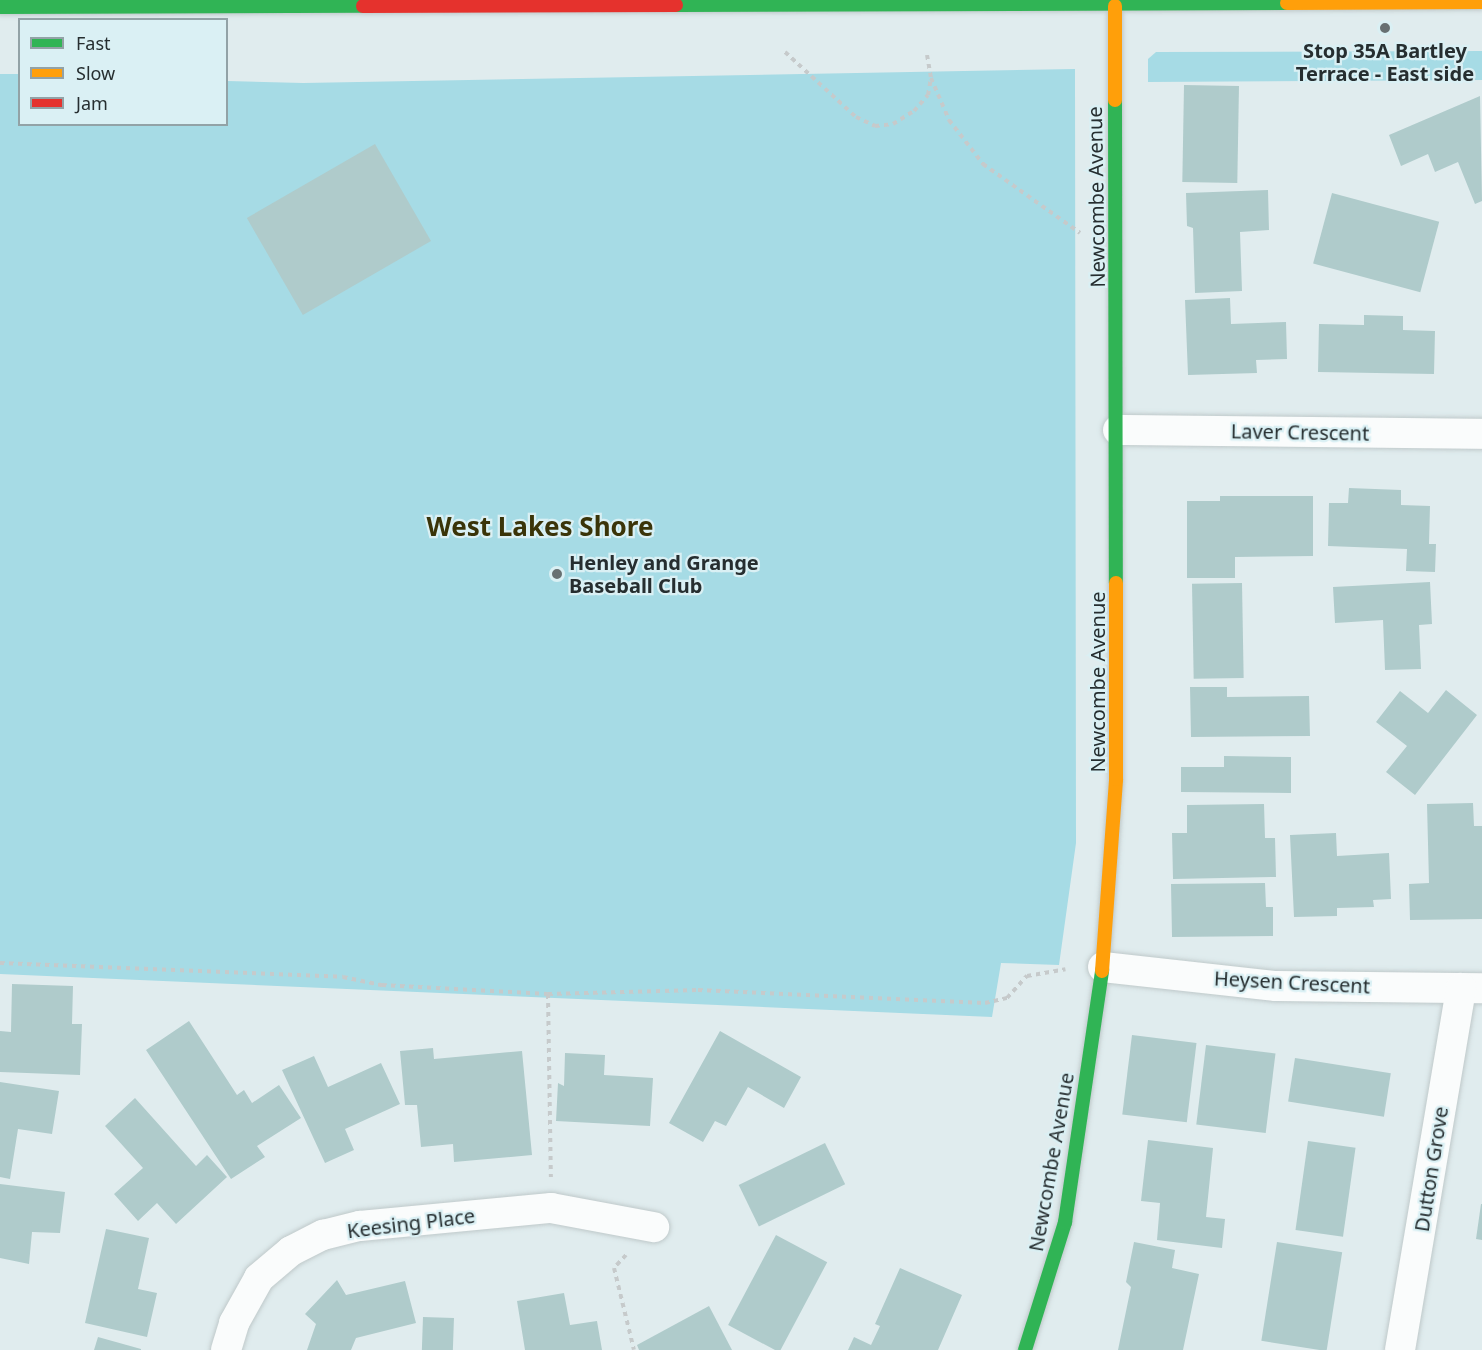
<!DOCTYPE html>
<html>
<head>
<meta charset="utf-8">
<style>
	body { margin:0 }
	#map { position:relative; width:1482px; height:1350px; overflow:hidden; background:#e0ecee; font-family:"Noto Sans",sans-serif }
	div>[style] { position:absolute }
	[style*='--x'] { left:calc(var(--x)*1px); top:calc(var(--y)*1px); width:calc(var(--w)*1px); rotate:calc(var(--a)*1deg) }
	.green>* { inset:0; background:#a6dbe5 }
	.building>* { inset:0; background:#afcbcb; transform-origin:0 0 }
	.path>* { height:4px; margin-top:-2px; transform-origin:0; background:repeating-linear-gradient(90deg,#c6cacb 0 4.5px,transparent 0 9px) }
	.roads { filter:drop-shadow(0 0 2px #bfc9ca) drop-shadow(0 0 2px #bfc9ca) }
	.street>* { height:30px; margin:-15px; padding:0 15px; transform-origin:15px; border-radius:15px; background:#fafcfc }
	.fast>* { height:14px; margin:-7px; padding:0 7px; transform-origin:7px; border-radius:7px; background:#30b455 }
	.slow>* { height:14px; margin:-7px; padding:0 7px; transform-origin:7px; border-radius:7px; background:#ff9f0a }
	.jam>* { height:14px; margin:-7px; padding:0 7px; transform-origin:7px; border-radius:7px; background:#e5322d }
	.dots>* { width:16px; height:16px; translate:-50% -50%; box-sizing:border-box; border:3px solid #daf0f4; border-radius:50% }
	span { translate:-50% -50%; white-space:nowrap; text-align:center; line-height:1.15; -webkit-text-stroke:4.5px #daf0f4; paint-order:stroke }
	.poi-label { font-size:20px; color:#262e30; font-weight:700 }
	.left { translate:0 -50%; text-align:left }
	.street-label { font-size:20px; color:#262e30 }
	.district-label { font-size:26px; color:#3a3409; font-weight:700 }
	.legend { position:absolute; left:18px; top:18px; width:210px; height:108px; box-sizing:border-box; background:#daf0f4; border:2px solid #92a2a6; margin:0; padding:8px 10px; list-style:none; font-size:18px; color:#262e30 }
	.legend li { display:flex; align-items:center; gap:12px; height:30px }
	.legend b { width:30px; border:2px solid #92a2a6 }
</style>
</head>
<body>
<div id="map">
	<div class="green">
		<div style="clip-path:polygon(1482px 51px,1482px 80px,1148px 82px,1148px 59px,1156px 52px)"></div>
		<div style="clip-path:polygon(1075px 69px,1076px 843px,1059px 965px,1001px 963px,992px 1017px,0 974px,0 74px,19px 74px,20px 124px,226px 124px,227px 81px,303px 83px)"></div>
	</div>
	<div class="building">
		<div style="left:1184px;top:85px;width:55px;height:97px;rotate:1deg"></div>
		<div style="clip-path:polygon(1480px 96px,1482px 201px,1475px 204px,1458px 162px,1435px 172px,1428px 154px,1401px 166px,1389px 135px)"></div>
		<div style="left:375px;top:144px;width:112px;height:148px;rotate:60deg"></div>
		<div style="clip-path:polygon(1268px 190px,1269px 230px,1240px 232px,1242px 291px,1195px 293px,1193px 228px,1187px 226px,1186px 193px)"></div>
		<div style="left:1332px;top:193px;width:111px;height:73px;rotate:15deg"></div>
		<div style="clip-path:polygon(1230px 298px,1231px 324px,1286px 322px,1287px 359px,1256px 360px,1257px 373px,1188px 375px,1185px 300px)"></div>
		<div style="clip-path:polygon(1364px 315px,1403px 316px,1403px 330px,1435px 331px,1434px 374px,1318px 372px,1319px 324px,1364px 325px)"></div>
		<div style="clip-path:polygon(1349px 488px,1401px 490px,1401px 505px,1430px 506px,1429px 544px,1436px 544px,1435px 572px,1406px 571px,1407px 549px,1328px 546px,1329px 503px,1348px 503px)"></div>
		<div style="clip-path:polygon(1220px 496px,1313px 496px,1313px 556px,1235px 557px,1235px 578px,1187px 578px,1187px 501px,1220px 501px)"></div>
		<div style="clip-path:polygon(1430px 582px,1432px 624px,1419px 625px,1421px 669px,1385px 670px,1383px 620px,1335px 623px,1333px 587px)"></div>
		<div style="left:1242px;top:583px;width:95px;height:50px;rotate:89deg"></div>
		<div style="clip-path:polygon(1190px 687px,1227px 687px,1227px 697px,1309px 696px,1310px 736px,1191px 737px)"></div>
		<div style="clip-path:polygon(1446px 690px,1477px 715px,1415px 795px,1386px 772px,1407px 746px,1376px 722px,1400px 691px,1428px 713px)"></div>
		<div style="clip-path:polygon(1224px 756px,1291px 757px,1291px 793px,1181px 792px,1181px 767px,1224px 767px)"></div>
		<div style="clip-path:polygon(1473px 803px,1474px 826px,1482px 826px,1482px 919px,1410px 920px,1409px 884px,1429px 883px,1427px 804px)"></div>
		<div style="clip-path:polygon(1264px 804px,1265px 838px,1275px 838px,1276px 877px,1173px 879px,1172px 833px,1187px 833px,1187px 805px)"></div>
		<div style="clip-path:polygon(1336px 833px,1337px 856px,1389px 853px,1391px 899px,1373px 900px,1374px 907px,1337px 908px,1337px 916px,1294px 917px,1290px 835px)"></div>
		<div style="clip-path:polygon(1265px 883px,1266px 907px,1273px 907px,1273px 936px,1172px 937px,1171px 884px)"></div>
		<div style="clip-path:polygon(12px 984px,73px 986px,72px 1024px,82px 1024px,80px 1075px,0 1072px,0 1031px,11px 1032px)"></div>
		<div style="clip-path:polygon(189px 1021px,237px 1095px,244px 1090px,252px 1103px,279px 1085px,301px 1118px,257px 1146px,265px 1157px,231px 1179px,146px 1050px)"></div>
		<div style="clip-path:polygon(720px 1031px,801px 1077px,784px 1108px,748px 1087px,726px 1126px,715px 1121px,703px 1142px,669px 1123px)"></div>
		<div style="left:1132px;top:1035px;width:65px;height:80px;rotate:7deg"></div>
		<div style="left:1206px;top:1045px;width:70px;height:80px;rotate:7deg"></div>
		<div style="clip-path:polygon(433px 1048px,434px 1059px,522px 1051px,532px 1155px,454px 1162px,453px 1144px,421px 1147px,417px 1105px,405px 1105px,400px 1051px)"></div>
		<div style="clip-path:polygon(565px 1053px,605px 1055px,604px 1075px,653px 1078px,650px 1126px,556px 1121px,558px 1083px,564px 1086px)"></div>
		<div style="clip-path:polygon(314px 1056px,328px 1087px,381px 1063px,400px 1104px,345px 1129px,354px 1150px,325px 1163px,282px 1070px)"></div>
		<div style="left:1295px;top:1058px;width:97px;height:44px;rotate:9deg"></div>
		<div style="clip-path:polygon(0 1082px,59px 1091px,52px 1134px,18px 1129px,10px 1179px,0 1177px)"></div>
		<div style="clip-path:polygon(135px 1098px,196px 1166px,207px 1155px,227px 1177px,176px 1224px,157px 1203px,138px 1221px,114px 1194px,143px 1168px,105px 1126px)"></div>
		<div style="clip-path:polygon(1148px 1140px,1213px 1148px,1206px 1217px,1225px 1219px,1222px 1248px,1157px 1240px,1160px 1203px,1141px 1201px)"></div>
		<div style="left:1308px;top:1141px;width:48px;height:90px;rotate:8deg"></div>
		<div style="left:825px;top:1143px;width:46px;height:96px;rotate:64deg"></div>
		<div style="clip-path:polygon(0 1184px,65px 1192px,60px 1233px,32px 1232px,29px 1264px,0 1258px)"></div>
		<div style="clip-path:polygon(1481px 1204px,1482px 1204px,1482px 1240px,1476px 1239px)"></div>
		<div style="clip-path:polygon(106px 1229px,149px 1238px,138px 1289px,157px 1293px,147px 1337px,85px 1323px)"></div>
		<div style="left:776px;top:1235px;width:58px;height:102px;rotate:28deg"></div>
		<div style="clip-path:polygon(1134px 1242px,1175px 1250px,1172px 1268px,1199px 1274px,1183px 1350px,1118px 1350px,1131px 1287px,1126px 1282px)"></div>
		<div style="left:1277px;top:1242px;width:66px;height:100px;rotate:9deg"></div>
		<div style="clip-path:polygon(900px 1268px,962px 1295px,938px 1350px,848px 1350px,854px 1337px,871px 1345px,880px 1326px,875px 1324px)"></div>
		<div style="clip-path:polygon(337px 1280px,346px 1295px,405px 1281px,416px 1323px,356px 1338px,351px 1350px,307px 1350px,316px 1324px,305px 1314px)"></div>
		<div style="clip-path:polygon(564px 1293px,570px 1325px,597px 1321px,602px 1350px,525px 1350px,517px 1301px)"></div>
		<div style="clip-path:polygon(709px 1306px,732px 1350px,639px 1350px,637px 1345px)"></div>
		<div style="left:423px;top:1317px;width:31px;height:33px;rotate:2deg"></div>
		<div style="clip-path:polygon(98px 1337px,141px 1349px,141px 1350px,94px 1350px)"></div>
	</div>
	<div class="path">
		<div style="--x:785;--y:52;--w:96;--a:42.5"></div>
		<div style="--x:856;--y:117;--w:21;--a:25"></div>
		<div style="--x:875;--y:126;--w:18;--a:-6"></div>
		<div style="--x:893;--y:124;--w:25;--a:-32"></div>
		<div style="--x:914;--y:111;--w:21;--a:-49"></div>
		<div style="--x:928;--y:95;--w:17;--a:-80"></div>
		<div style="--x:927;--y:55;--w:23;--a:80"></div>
		<div style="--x:931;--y:78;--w:46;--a:66.8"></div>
		<div style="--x:949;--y:120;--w:56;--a:52.3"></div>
		<div style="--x:983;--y:164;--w:119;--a:35.4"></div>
		<div style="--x:0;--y:963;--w:343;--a:2.3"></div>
		<div style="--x:343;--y:977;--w:40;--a:12"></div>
		<div style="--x:382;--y:985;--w:166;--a:3.1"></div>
		<div style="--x:548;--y:994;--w:150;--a:-1.5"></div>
		<div style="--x:698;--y:990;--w:287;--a:2.6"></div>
		<div style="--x:985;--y:1003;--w:23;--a:-13"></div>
		<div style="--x:1007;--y:998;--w:30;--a:-48"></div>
		<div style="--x:1027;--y:976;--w:39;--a:-10"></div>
		<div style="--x:548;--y:994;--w:183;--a:89.1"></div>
		<div style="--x:626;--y:1255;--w:18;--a:133"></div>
		<div style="--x:614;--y:1268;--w:84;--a:76.3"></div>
	</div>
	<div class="roads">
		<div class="street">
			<div style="--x:1118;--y:430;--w:364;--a:0.6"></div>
			<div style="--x:1103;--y:967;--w:174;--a:6.3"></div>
			<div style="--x:1276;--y:986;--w:206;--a:0.6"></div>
			<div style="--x:226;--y:1350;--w:28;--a:-73"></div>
			<div style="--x:234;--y:1323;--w:51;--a:-60.9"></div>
			<div style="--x:259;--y:1278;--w:42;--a:-40.2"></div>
			<div style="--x:291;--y:1251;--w:36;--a:-27"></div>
			<div style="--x:323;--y:1235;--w:38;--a:-14"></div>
			<div style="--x:360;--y:1226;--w:192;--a:-5.4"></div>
			<div style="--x:551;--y:1208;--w:105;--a:10.5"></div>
			<div style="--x:1400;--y:1350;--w:367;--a:-80.4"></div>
		</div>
		<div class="fast">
			<div style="--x:676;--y:5;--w:611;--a:-0.19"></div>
			<div style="--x:0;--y:7;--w:363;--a:-0.2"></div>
			<div style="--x:1115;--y:100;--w:483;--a:89.9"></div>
			<div style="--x:1025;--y:1350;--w:134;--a:-72.6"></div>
			<div style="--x:1065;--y:1222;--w:254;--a:-81.6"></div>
		</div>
		<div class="slow">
			<div style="--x:1287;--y:3;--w:195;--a:-0.3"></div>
			<div style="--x:1115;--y:6;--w:94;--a:90"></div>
			<div style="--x:1102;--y:971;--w:193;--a:-85.8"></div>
			<div style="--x:1116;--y:779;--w:196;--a:-90"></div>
		</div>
		<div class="jam">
			<div style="--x:363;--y:6;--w:313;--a:-0.2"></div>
		</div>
	</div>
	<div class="dots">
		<div style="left:1385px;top:28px;background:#677072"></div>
		<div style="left:557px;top:574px;background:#677072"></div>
	</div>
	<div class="poi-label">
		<span style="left:1385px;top:62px">Stop 35A Bartley<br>Terrace - East side</span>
		<span class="left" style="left:569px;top:574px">Henley and Grange<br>Baseball Club</span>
	</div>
	<div class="street-label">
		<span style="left:1096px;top:197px;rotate:-91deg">Newcombe Avenue</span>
		<span style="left:1300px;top:432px;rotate:1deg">Laver Crescent</span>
		<span style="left:1097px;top:682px;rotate:-90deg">Newcombe Avenue</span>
		<span style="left:1292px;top:982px;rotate:3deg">Heysen Crescent</span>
		<span style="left:1051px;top:1162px;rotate:-80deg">Newcombe Avenue</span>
		<span style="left:1431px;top:1169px;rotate:-81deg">Dutton Grove</span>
		<span style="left:411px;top:1223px;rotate:-7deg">Keesing Place</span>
	</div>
	<div class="district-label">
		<span style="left:540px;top:527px">West Lakes Shore</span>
	</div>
	<ul class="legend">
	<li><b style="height:8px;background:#30b455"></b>Fast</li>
	<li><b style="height:8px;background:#ff9f0a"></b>Slow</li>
	<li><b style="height:8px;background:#e5322d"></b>Jam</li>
	</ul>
</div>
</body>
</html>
